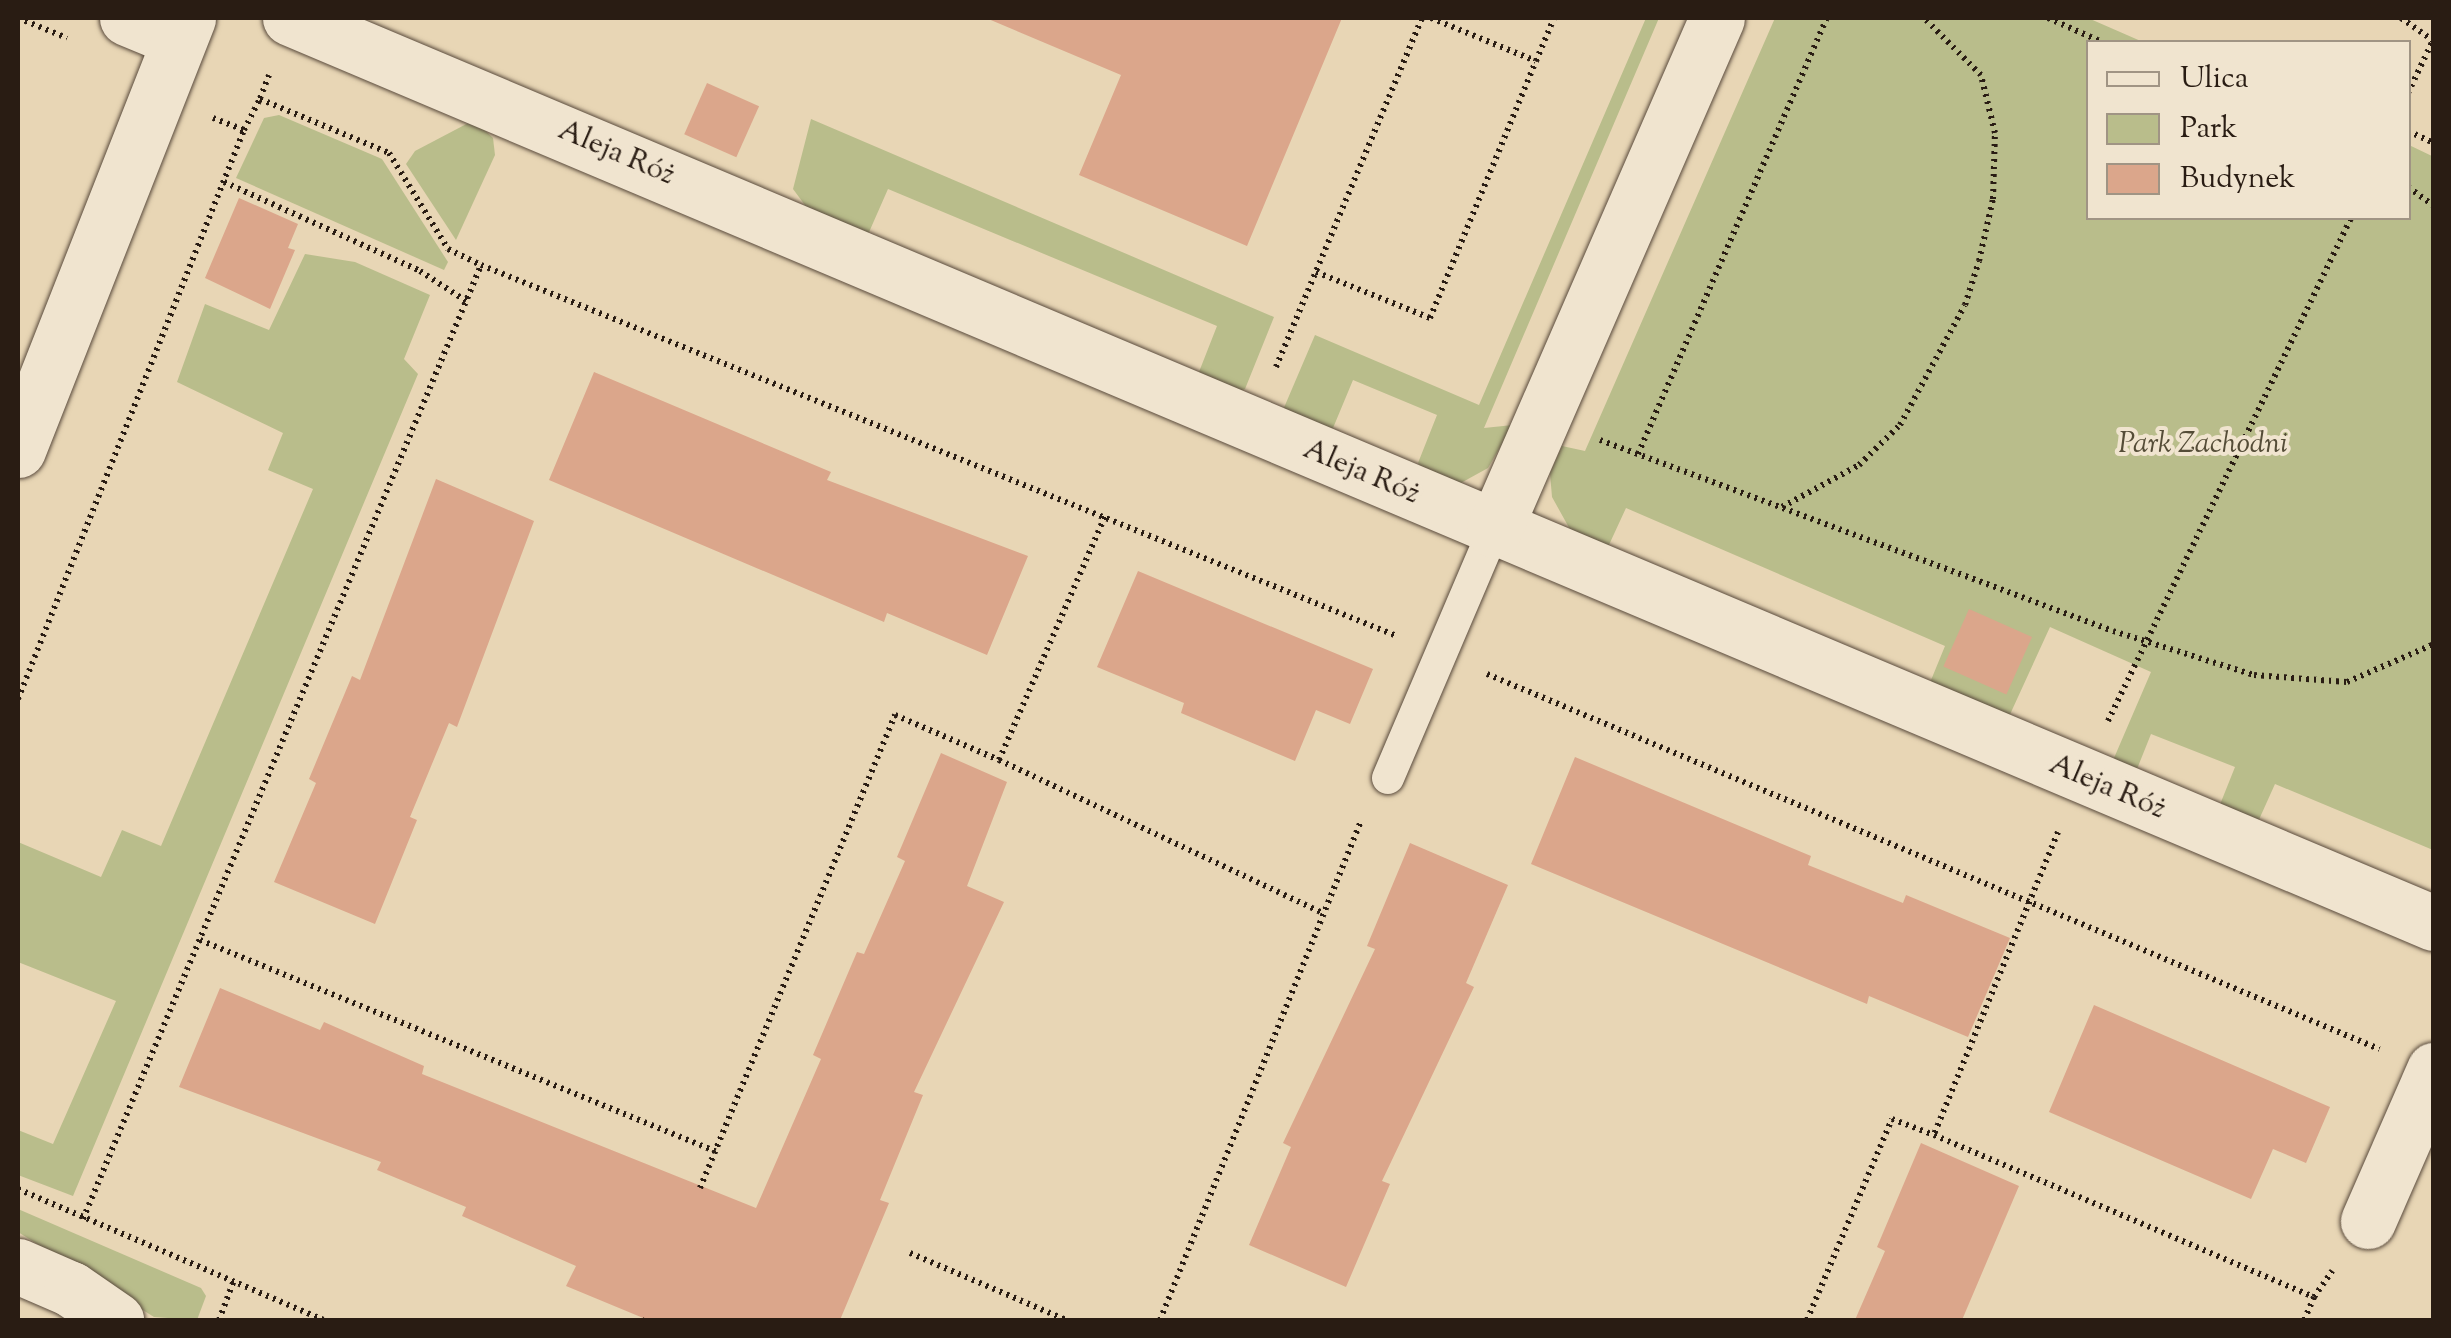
<!DOCTYPE html>
<html>
<head>
<meta charset="utf-8">
<style>
	body { margin:0 }
	#map { position:relative; width:2451px; height:1338px; overflow:hidden; background:#e8d6b5; font-family:"Sorts Mill Goudy",serif }
	div>[style] { position:absolute }
	[style*='--x'] { left:calc(var(--x)*1px); top:calc(var(--y)*1px); width:calc(var(--w)*1px); rotate:calc(var(--a)*1deg) }
	.green>* { inset:0; background:#b9bd8b }
	.building>* { inset:0; background:#dba68b; transform-origin:0 0 }
	.path>* { height:6px; margin-top:-3px; transform-origin:0; background:repeating-linear-gradient(90deg,#291c13 0 2.5px,transparent 0 7.5px) }
	.roads { filter:drop-shadow(0 0 2px #594a3c) drop-shadow(0 0 2px #594a3c) }
	.service>* { height:32px; margin:-16px; padding:0 16px; transform-origin:16px; border-radius:16px; background:#f0e4cf }
	.minor>* { height:55px; margin:-27.5px; padding:0 27.5px; transform-origin:27.5px; border-radius:27.5px; background:#f0e4cf }
	span { translate:-50% -50%; white-space:nowrap; text-align:center; line-height:1.15; -webkit-text-stroke:8px #f0e4cf; paint-order:stroke }
	.street-label { font-size:30px; color:#291c13 }
	.park-label { font-size:30px; color:#544c37; font-style:italic }
	.frame { position:absolute; inset:0; border:20px solid #291c13; pointer-events:none }
	.legend { position:absolute; left:2086px; top:40px; width:325px; height:180px; box-sizing:border-box; background:#f0e4cf; border:2px solid #a09484; margin:0; padding:12px 18px; list-style:none; font-size:30px; color:#291c13 }
	.legend li { display:flex; align-items:center; gap:20px; height:50px }
	.legend b { width:50px; border:2px solid #a09484 }
</style>
</head>
<body>
<div id="map">
	<div class="green">
		<div style="clip-path:polygon(1646px 18px,1659px 18px,1484px 428px,1513px 425px,1488px 468px,1459px 484px,1426px 475px,1418px 463px,1437px 415px,1353px 380px,1333px 428px,1314px 434px,1280px 417px,1315px 335px,1479px 405px)"></div>
		<div style="clip-path:polygon(1775px 18px,2088px 18px,2143px 42px,2088px 42px,2088px 218px,2408px 218px,2409px 145px,2434px 157px,2433px 850px,2275px 784px,2257px 824px,2219px 807px,2235px 767px,2151px 734px,2135px 774px,2111px 765px,2151px 672px,2050px 627px,2007px 721px,1929px 685px,1945px 646px,1626px 508px,1608px 547px,1572px 533px,1552px 497px,1550px 473px,1562px 446px,1585px 451px)"></div>
		<div style="clip-path:polygon(279px 115px,382px 159px,448px 262px,444px 270px,236px 178px,264px 118px)"></div>
		<div style="clip-path:polygon(811px 119px,1274px 317px,1245px 389px,1233px 394px,1197px 377px,1217px 326px,888px 189px,866px 239px,813px 216px,793px 189px)"></div>
		<div style="clip-path:polygon(474px 120px,493px 138px,495px 155px,456px 240px,406px 164px,415px 151px)"></div>
		<div style="clip-path:polygon(305px 254px,355px 262px,430px 295px,404px 359px,418px 374px,73px 1196px,18px 1175px,18px 1130px,53px 1144px,116px 1001px,18px 962px,18px 842px,101px 877px,122px 830px,161px 846px,313px 489px,268px 470px,283px 433px,177px 382px,205px 304px,269px 330px)"></div>
		<div style="clip-path:polygon(18px 1209px,201px 1288px,206px 1296px,197px 1320px,154px 1317px,18px 1232px)"></div>
	</div>
	<div class="building">
		<div style="clip-path:polygon(986px 18px,1342px 18px,1247px 246px,1079px 175px,1121px 75px)"></div>
		<div style="left:707px;top:83px;width:57px;height:56px;rotate:24deg"></div>
		<div style="clip-path:polygon(239px 198px,298px 224px,288px 248px,295px 250px,270px 309px,205px 278px)"></div>
		<div style="clip-path:polygon(594px 372px,831px 472px,827px 480px,1028px 556px,987px 655px,887px 613px,884px 622px,549px 480px)"></div>
		<div style="clip-path:polygon(436px 479px,534px 521px,457px 727px,449px 723px,410px 817px,417px 820px,375px 924px,274px 882px,316px 783px,309px 779px,352px 676px,360px 680px)"></div>
		<div style="clip-path:polygon(1138px 571px,1373px 669px,1350px 724px,1316px 710px,1295px 761px,1181px 713px,1184px 703px,1097px 667px)"></div>
		<div style="left:1969px;top:609px;width:69px;height:63px;rotate:24deg"></div>
		<div style="clip-path:polygon(941px 753px,1007px 782px,967px 886px,1004px 902px,914px 1092px,923px 1095px,880px 1200px,889px 1203px,840px 1320px,648px 1320px,566px 1286px,576px 1266px,462px 1216px,466px 1207px,377px 1170px,381px 1162px,179px 1087px,220px 988px,320px 1030px,324px 1022px,424px 1066px,422px 1074px,756px 1208px,821px 1059px,813px 1055px,857px 952px,864px 954px,905px 861px,897px 857px)"></div>
		<div style="clip-path:polygon(1575px 757px,1811px 856px,1808px 865px,1903px 903px,1906px 895px,2010px 938px,1968px 1037px,1869px 996px,1867px 1004px,1531px 864px)"></div>
		<div style="clip-path:polygon(1410px 843px,1508px 885px,1466px 983px,1474px 987px,1382px 1181px,1390px 1184px,1346px 1287px,1249px 1245px,1291px 1147px,1283px 1143px,1375px 949px,1367px 946px)"></div>
		<div style="clip-path:polygon(2094px 1005px,2330px 1107px,2306px 1163px,2273px 1149px,2251px 1199px,2049px 1112px)"></div>
		<div style="clip-path:polygon(1921px 1143px,2019px 1186px,1962px 1320px,1855px 1320px,1885px 1251px,1877px 1247px)"></div>
	</div>
	<div class="path">
		<div style="--x:18;--y:18;--w:53;--a:22.2"></div>
		<div style="--x:1431;--y:18;--w:113;--a:22.3"></div>
		<div style="--x:1536;--y:61;--w:47;--a:-67.3"></div>
		<div style="--x:2048;--y:18;--w:59;--a:24"></div>
		<div style="--x:2401;--y:18;--w:39;--a:35"></div>
		<div style="--x:269;--y:75;--w:26;--a:111"></div>
		<div style="--x:260;--y:99;--w:140;--a:22.7"></div>
		<div style="--x:389;--y:153;--w:113;--a:58.4"></div>
		<div style="--x:448;--y:249;--w:37;--a:26"></div>
		<div style="--x:481;--y:265;--w:988;--a:22.05"></div>
		<div style="--x:2408;--y:93;--w:61;--a:-64.7"></div>
		<div style="--x:213;--y:118;--w:33;--a:21"></div>
		<div style="--x:244;--y:130;--w:35;--a:-63"></div>
		<div style="--x:2408;--y:131;--w:29;--a:25"></div>
		<div style="--x:224;--y:182;--w:215;--a:24.4"></div>
		<div style="--x:420;--y:271;--w:55;--a:33.1"></div>
		<div style="--x:2408;--y:187;--w:32;--a:36"></div>
		<div style="--x:1316;--y:272;--w:123;--a:22"></div>
		<div style="--x:1430;--y:318;--w:278;--a:-67.6"></div>
		<div style="--x:1276;--y:367;--w:378;--a:-67.3"></div>
		<div style="--x:1600;--y:440;--w:547;--a:20.42"></div>
		<div style="--x:2113;--y:631;--w:148;--a:17.3"></div>
		<div style="--x:2254;--y:675;--w:93;--a:4.3"></div>
		<div style="--x:2347;--y:682;--w:95;--a:-23.6"></div>
		<div style="--x:1638;--y:454;--w:475;--a:-66.6"></div>
		<div style="--x:1782;--y:507;--w:88;--a:-28.6"></div>
		<div style="--x:1859;--y:465;--w:57;--a:-44.3"></div>
		<div style="--x:1900;--y:425;--w:136;--a:-61.6"></div>
		<div style="--x:1965;--y:305;--w:46;--a:-72.3"></div>
		<div style="--x:1979;--y:261;--w:64;--a:-77.3"></div>
		<div style="--x:1993;--y:199;--w:66;--a:-88.3"></div>
		<div style="--x:1995;--y:133;--w:60;--a:-103.6"></div>
		<div style="--x:1981;--y:75;--w:81;--a:-135"></div>
		<div style="--x:1487;--y:674;--w:968;--a:22.8"></div>
		<div style="--x:18;--y:699;--w:612;--a:-68.34"></div>
		<div style="--x:2108;--y:721;--w:559;--a:-64.21"></div>
		<div style="--x:999;--y:760;--w:356;--a:25.3"></div>
		<div style="--x:2058;--y:832;--w:327;--a:112.3"></div>
		<div style="--x:1934;--y:1135;--w:413;--a:23.1"></div>
		<div style="--x:2314;--y:1297;--w:25;--a:113"></div>
		<div style="--x:200;--y:940;--w:557;--a:22.28"></div>
		<div style="--x:700;--y:1188;--w:512;--a:-67.6"></div>
		<div style="--x:895;--y:715;--w:113;--a:23.4"></div>
		<div style="--x:999;--y:760;--w:268;--a:-66.5"></div>
		<div style="--x:18;--y:1189;--w:332;--a:23.2"></div>
		<div style="--x:83;--y:1219;--w:1034;--a:-67.35"></div>
		<div style="--x:910;--y:1253;--w:170;--a:23.2"></div>
		<div style="--x:2314;--y:1297;--w:32;--a:-55"></div>
		<div style="--x:219;--y:1320;--w:43;--a:-69.4"></div>
		<div style="--x:645;--y:1320;--w:1;--a:-45"></div>
		<div style="--x:1160;--y:1320;--w:538;--a:-68.06"></div>
		<div style="--x:1807;--y:1320;--w:218;--a:-67.1"></div>
		<div style="--x:1892;--y:1119;--w:45;--a:20.9"></div>
	</div>
	<div class="roads">
		<div class="service">
			<div style="--x:1388;--y:778;--w:270;--a:-66.9"></div>
		</div>
		<div class="minor">
			<div style="--x:127;--y:18;--w:55;--a:22.4"></div>
			<div style="--x:290;--y:18;--w:2327;--a:22.89"></div>
			<div style="--x:18;--y:450;--w:464;--a:-68.5"></div>
			<div style="--x:1494;--y:530;--w:558;--a:-66.46"></div>
			<div style="--x:2368;--y:1221;--w:165;--a:-66.4"></div>
			<div style="--x:18;--y:1266;--w:58;--a:23.5"></div>
			<div style="--x:71;--y:1289;--w:55;--a:34.6"></div>
		</div>
	</div>
	<div class="street-label">
		<span style="left:616px;top:154px;rotate:23deg">Aleja Róż</span>
		<span style="left:1361px;top:473px;rotate:23deg">Aleja Róż</span>
		<span style="left:2107px;top:788px;rotate:23deg">Aleja Róż</span>
	</div>
	<div class="park-label">
		<span style="left:2203px;top:445px">Park Zachodni</span>
	</div>
	<div class="frame"></div>
	<ul class="legend">
	<li><b style="height:12px;background:#f0e4cf"></b>Ulica</li>
	<li><b style="height:28px;background:#b9bd8b"></b>Park</li>
	<li><b style="height:28px;background:#dba68b"></b>Budynek</li>
	</ul>
</div>
</body>
</html>
